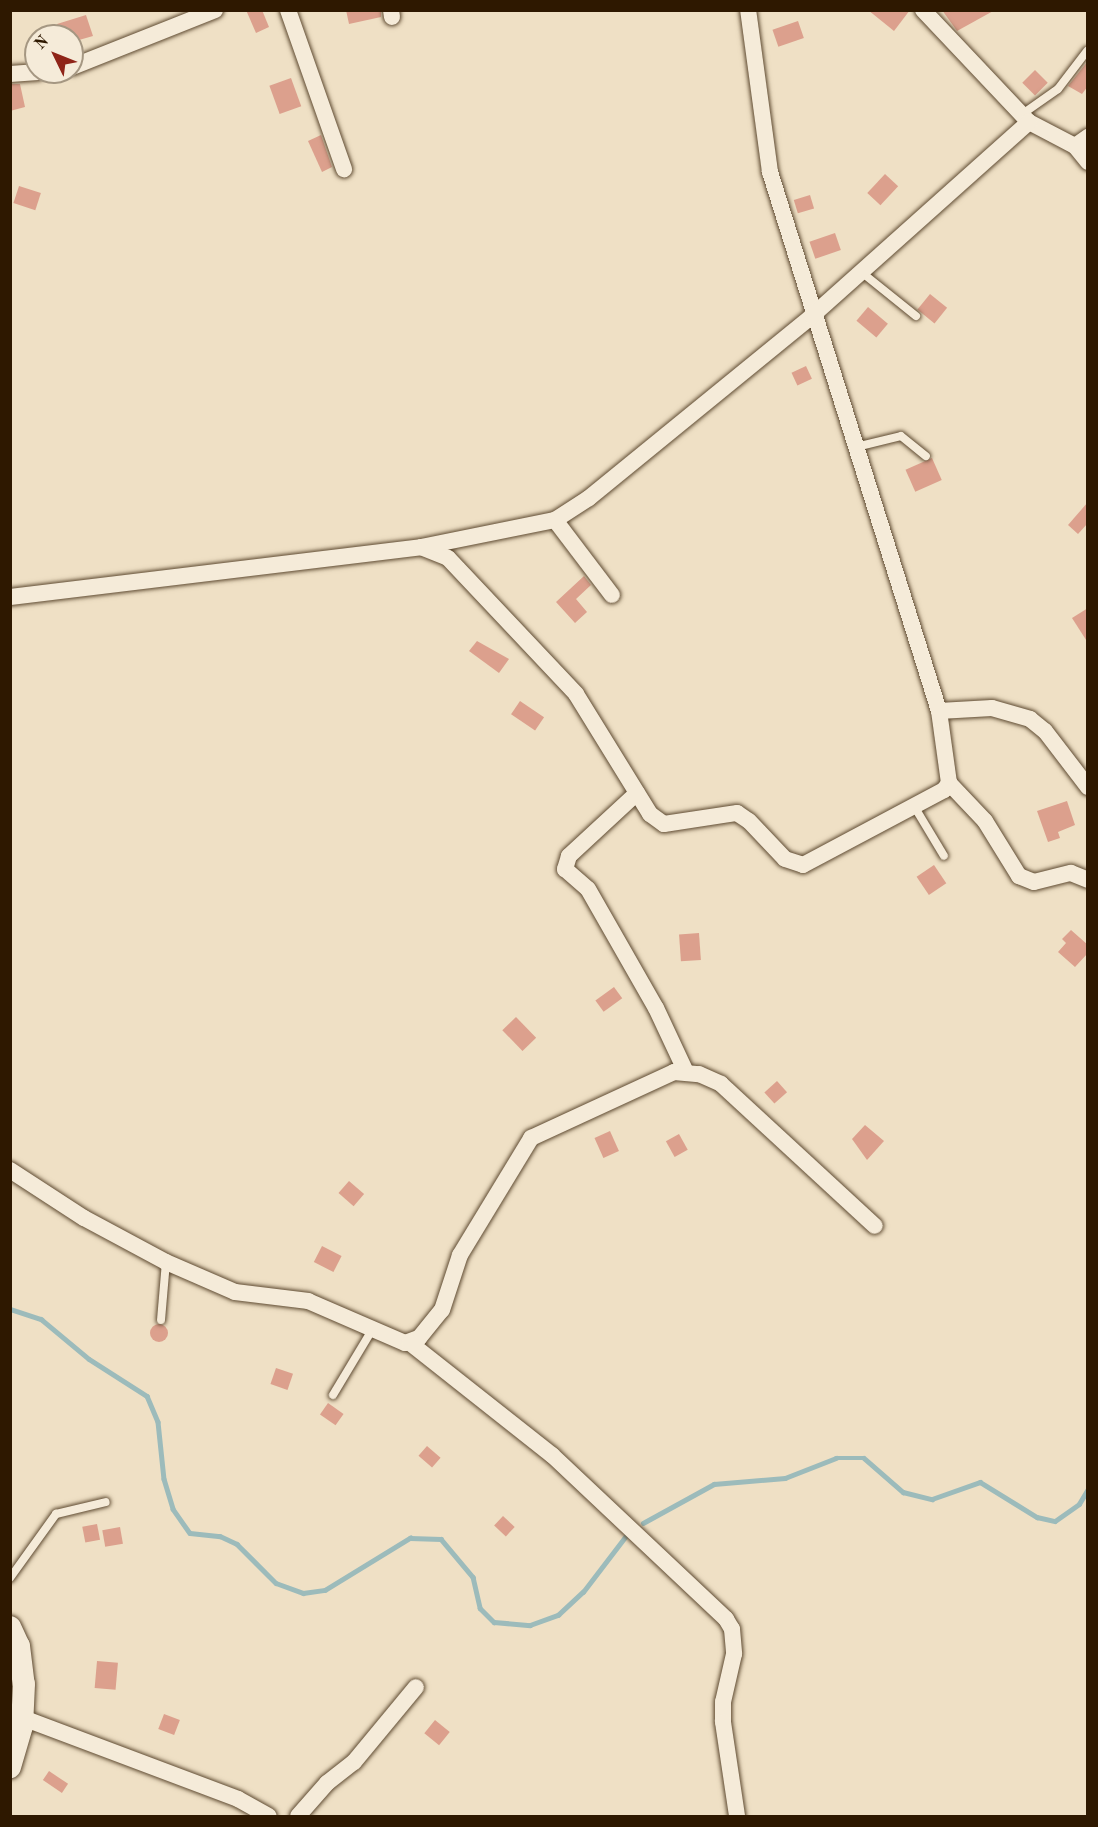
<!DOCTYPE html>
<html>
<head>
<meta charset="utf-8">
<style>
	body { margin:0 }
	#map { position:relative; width:1098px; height:1827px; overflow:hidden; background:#efe0c5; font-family:"Old Standard TT",serif }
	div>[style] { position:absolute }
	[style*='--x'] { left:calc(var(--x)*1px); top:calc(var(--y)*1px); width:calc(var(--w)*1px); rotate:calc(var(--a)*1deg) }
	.stream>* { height:4.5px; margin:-2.25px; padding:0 2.25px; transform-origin:2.25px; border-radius:2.25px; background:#9cbbbb }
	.building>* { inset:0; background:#dca08d; transform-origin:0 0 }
	.round { border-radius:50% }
	.roads { filter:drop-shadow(0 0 2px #5e4a31) drop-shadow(0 0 2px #5e4a31) }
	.service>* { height:8px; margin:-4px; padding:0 4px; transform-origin:4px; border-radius:4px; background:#f5ebd9 }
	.minor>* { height:16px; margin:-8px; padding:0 8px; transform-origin:8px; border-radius:8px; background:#f5ebd9 }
	.secondary>* { height:22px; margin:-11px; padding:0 11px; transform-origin:11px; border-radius:11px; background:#f5ebd9 }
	span { translate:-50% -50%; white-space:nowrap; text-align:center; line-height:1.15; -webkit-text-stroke:6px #f5ebd9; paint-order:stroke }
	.frame { position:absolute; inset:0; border:12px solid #2e1800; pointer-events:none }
	.north { position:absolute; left:24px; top:24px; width:60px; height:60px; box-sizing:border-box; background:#f5ebd9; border:2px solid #a59782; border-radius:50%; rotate:313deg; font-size:16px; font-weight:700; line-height:24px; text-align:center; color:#2e1800 }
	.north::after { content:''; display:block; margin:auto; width:21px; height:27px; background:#8f2418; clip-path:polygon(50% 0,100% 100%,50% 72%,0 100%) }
</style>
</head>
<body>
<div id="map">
	<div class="stream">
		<div style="--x:10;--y:1309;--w:33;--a:18"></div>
		<div style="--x:41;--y:1319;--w:62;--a:39.8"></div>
		<div style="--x:89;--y:1359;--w:69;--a:32.5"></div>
		<div style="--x:147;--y:1396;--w:28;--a:67"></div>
		<div style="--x:158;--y:1422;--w:57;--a:84"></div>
		<div style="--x:164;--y:1479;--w:31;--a:73"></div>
		<div style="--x:173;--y:1509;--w:29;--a:55"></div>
		<div style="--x:190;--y:1533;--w:30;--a:6"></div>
		<div style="--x:220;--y:1536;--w:19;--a:25"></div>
		<div style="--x:237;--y:1544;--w:55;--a:45"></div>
		<div style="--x:276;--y:1583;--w:29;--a:20"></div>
		<div style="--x:303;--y:1593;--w:22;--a:-8"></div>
		<div style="--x:325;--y:1590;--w:100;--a:-31.5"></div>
		<div style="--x:410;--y:1538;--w:31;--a:2"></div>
		<div style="--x:441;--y:1539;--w:50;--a:49.9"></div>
		<div style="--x:473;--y:1577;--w:32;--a:77"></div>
		<div style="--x:480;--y:1608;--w:20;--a:45"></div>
		<div style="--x:494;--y:1622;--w:36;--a:5"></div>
		<div style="--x:530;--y:1625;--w:30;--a:-20"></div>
		<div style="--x:558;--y:1615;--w:34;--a:-43"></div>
		<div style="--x:583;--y:1592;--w:69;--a:-52.6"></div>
		<div style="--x:643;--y:1523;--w:81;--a:-28.8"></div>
		<div style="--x:714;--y:1484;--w:71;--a:-4.8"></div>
		<div style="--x:785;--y:1478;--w:55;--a:-21.4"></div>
		<div style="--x:836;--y:1458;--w:28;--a:0"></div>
		<div style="--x:864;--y:1458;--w:52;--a:41.1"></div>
		<div style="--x:903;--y:1492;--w:30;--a:14"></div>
		<div style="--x:932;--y:1499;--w:51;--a:-19.5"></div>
		<div style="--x:980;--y:1482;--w:67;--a:31.6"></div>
		<div style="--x:1037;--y:1517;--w:18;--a:13"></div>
		<div style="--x:1055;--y:1521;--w:29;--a:-35"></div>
		<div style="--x:1079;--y:1504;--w:17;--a:-59"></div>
	</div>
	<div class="building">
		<div style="clip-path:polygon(246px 10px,262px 10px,269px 27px,256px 33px)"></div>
		<div style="clip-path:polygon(346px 10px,381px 10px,381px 17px,349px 24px)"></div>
		<div style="clip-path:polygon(868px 10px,910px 10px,894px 31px)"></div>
		<div style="clip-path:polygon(942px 10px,995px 10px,957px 31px)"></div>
		<div style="clip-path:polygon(86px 15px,93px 36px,72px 42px,72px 36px,61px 36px,57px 24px)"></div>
		<div style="left:798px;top:21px;width:18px;height:27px;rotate:71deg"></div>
		<div style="clip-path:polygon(1088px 61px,1088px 86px,1082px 94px,1068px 86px)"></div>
		<div style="left:1035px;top:70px;width:18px;height:18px;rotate:45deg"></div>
		<div style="left:291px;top:78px;width:30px;height:23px;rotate:70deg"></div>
		<div style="clip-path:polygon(10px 84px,20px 84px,25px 107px,10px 111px)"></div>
		<div style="clip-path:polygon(321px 135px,332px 167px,322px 172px,308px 141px)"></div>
		<div style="left:885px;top:174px;width:18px;height:26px;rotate:43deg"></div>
		<div style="left:19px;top:186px;width:23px;height:18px;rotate:18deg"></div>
		<div style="left:810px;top:195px;width:14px;height:17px;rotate:73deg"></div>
		<div style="left:835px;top:233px;width:18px;height:27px;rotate:71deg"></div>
		<div style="left:930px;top:294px;width:22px;height:20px;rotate:39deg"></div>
		<div style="left:868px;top:307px;width:26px;height:18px;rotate:40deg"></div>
		<div style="left:806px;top:366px;width:14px;height:16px;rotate:65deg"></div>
		<div style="left:932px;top:458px;width:24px;height:29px;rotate:66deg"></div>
		<div style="clip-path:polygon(1088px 502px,1088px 523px,1078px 534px,1068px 525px)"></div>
		<div style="clip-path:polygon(584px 576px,591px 585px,576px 599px,587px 612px,575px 623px,556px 602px)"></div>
		<div style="clip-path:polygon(1088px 608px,1088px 643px,1072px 618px)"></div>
		<div style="clip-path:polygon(477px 641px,509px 659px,499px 673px,469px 651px)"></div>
		<div style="left:520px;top:701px;width:29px;height:16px;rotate:34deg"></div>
		<div style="clip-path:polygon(1067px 801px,1075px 825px,1058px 832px,1060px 838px,1048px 842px,1037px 811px)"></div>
		<div style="left:934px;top:865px;width:22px;height:21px;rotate:56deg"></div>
		<div style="clip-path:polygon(1071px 930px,1088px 945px,1088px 953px,1075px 967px,1058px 952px,1066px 943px,1062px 939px)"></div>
		<div style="left:699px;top:933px;width:27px;height:20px;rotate:86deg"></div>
		<div style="left:614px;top:987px;width:14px;height:23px;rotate:54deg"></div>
		<div style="left:516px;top:1017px;width:29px;height:19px;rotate:46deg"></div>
		<div style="left:777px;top:1081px;width:15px;height:17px;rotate:48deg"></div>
		<div style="clip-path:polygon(865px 1125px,884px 1141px,867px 1160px,852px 1139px)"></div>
		<div style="left:610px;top:1131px;width:22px;height:17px;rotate:66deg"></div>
		<div style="left:679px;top:1134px;width:18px;height:15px;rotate:61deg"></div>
		<div style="left:349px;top:1181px;width:20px;height:16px;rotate:41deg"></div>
		<div style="left:322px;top:1246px;width:22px;height:18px;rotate:27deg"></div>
		<div class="round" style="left:150px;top:1324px;width:18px;height:18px"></div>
		<div style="left:276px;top:1368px;width:18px;height:17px;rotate:19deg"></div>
		<div style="left:328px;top:1403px;width:19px;height:14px;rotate:35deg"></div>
		<div style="left:427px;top:1446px;width:18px;height:13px;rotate:41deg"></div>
		<div style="left:503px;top:1516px;width:16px;height:13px;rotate:43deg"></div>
		<div style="left:97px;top:1524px;width:16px;height:15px;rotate:79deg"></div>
		<div style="left:120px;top:1527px;width:17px;height:18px;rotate:80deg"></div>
		<div style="left:97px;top:1661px;width:21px;height:27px;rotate:5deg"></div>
		<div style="left:164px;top:1714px;width:17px;height:16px;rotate:21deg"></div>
		<div style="left:435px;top:1720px;width:19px;height:17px;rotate:39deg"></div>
		<div style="left:49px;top:1771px;width:23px;height:11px;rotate:34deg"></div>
	</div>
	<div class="roads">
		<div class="service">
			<div style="--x:1021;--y:115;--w:45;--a:-35.1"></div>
			<div style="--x:1058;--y:89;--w:48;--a:-52.7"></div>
			<div style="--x:860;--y:271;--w:72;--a:38.8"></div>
			<div style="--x:856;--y:447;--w:46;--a:-13.7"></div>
			<div style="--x:901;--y:436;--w:32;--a:39"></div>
			<div style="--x:914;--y:806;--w:58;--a:59"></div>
			<div style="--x:161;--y:1320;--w:58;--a:-85.1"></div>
			<div style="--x:333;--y:1395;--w:76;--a:-59"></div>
			<div style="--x:10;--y:1578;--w:79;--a:-54.3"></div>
			<div style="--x:56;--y:1514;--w:51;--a:-13.5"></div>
		</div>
		<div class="minor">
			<div style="--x:288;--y:10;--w:169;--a:70.6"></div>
			<div style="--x:391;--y:10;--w:7;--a:82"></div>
			<div style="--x:923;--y:10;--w:154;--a:46.6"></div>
			<div style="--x:1029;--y:122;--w:52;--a:27.6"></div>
			<div style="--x:1075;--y:146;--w:21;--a:51"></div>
			<div style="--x:72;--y:67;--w:154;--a:-21.7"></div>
			<div style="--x:10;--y:74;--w:28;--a:-4"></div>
			<div style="--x:1075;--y:146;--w:16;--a:-35"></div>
			<div style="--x:555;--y:520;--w:94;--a:52.8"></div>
			<div style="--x:421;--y:547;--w:29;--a:22"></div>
			<div style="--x:448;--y:558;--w:187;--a:46.7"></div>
			<div style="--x:576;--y:694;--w:141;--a:58.3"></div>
			<div style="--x:650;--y:814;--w:17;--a:36"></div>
			<div style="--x:664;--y:824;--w:74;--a:-8.6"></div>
			<div style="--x:737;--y:813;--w:14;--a:34"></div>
			<div style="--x:749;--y:821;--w:52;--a:46.5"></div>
			<div style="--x:785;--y:859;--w:19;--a:18"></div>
			<div style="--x:803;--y:865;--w:160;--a:-28"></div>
			<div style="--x:944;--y:790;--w:9;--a:-54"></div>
			<div style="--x:949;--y:783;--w:73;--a:-97.9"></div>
			<div style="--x:939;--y:711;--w:565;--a:-107.41"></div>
			<div style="--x:770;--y:172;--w:163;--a:-97.7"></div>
			<div style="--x:10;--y:597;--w:414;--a:-6.9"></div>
			<div style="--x:421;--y:547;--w:137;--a:-11.4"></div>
			<div style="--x:555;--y:520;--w:40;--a:-32.9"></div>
			<div style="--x:589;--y:498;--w:288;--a:-39.2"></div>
			<div style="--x:812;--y:316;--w:291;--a:-41.8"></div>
			<div style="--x:939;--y:711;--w:53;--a:-3.2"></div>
			<div style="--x:992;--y:708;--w:40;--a:16"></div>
			<div style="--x:1030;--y:719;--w:19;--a:39"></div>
			<div style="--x:1045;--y:731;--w:71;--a:52.5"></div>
			<div style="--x:949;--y:783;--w:52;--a:46.5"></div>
			<div style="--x:985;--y:821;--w:65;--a:58.3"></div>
			<div style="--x:1019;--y:876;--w:16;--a:22"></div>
			<div style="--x:1034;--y:882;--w:38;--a:-14"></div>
			<div style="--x:1071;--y:873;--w:18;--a:22"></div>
			<div style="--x:637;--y:793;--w:93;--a:137.2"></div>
			<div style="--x:569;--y:856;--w:14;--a:107"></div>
			<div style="--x:565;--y:869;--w:30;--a:41"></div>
			<div style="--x:588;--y:889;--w:137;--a:60.3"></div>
			<div style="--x:656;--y:1008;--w:71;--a:64.9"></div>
			<div style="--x:10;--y:1170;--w:88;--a:33"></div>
			<div style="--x:84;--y:1218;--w:93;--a:28.2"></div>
			<div style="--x:166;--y:1262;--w:75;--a:23.5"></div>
			<div style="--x:235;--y:1292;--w:74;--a:7"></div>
			<div style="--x:308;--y:1301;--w:106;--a:23.4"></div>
			<div style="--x:405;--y:1343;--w:15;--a:-20"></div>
			<div style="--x:419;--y:1338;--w:36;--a:-51"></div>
			<div style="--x:442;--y:1310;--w:58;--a:-71.9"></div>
			<div style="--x:460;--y:1255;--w:137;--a:-58.7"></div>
			<div style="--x:531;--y:1138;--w:157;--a:-24.8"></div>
			<div style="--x:674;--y:1072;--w:25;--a:5"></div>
			<div style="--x:699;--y:1074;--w:24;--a:24"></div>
			<div style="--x:721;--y:1084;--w:209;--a:42.7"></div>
			<div style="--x:410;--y:1343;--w:181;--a:38.3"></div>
			<div style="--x:552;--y:1455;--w:239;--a:43.3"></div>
			<div style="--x:726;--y:1619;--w:12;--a:59"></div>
			<div style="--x:732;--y:1629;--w:25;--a:85"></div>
			<div style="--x:734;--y:1654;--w:49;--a:102.9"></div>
			<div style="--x:723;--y:1702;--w:20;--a:90"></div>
			<div style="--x:723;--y:1722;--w:95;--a:81.5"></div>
			<div style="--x:23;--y:1718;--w:230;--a:20.6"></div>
			<div style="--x:238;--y:1799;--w:35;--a:29"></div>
			<div style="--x:298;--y:1816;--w:44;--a:-48.7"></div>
			<div style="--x:327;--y:1783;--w:34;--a:-38"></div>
			<div style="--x:354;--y:1762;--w:97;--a:-50.4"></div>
		</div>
		<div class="secondary">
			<div style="--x:10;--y:1627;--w:21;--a:65"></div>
			<div style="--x:19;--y:1646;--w:38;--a:83"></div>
			<div style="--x:24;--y:1684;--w:42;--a:92.7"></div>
			<div style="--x:22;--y:1726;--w:43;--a:106.3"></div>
		</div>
	</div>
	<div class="frame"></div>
	<div class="north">N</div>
</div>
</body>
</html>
